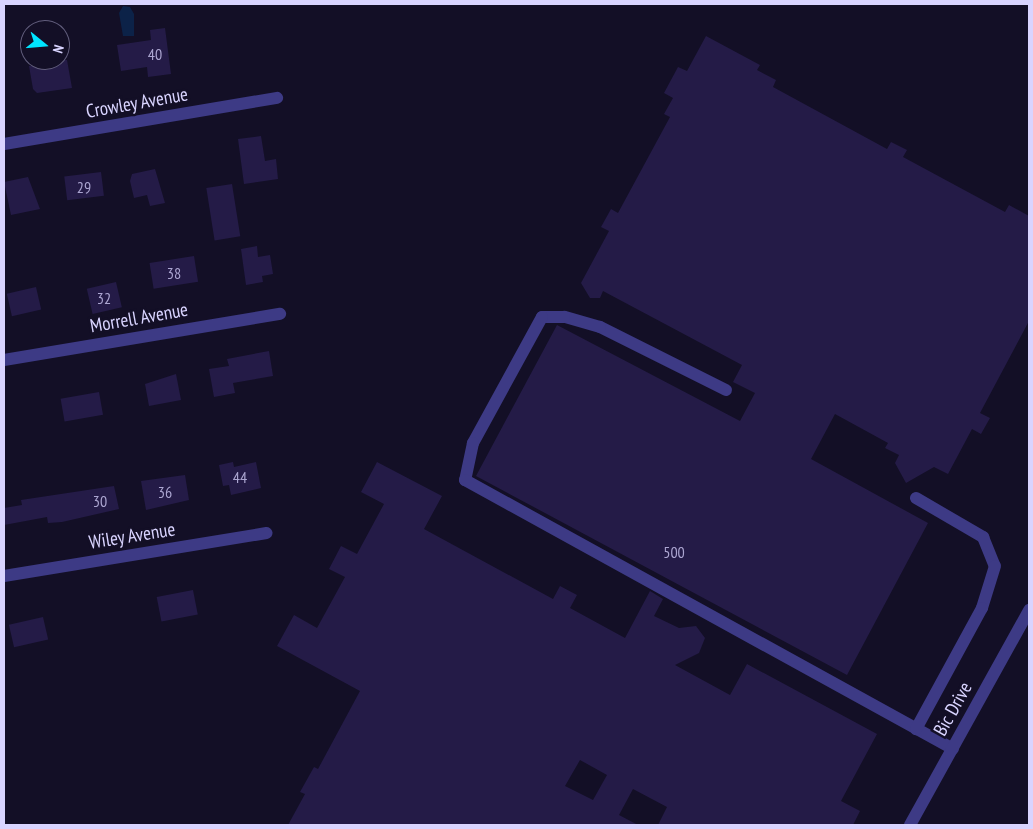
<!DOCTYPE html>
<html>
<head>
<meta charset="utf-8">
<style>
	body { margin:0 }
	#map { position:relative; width:1033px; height:829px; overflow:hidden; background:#130f26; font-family:"PT Sans Narrow",sans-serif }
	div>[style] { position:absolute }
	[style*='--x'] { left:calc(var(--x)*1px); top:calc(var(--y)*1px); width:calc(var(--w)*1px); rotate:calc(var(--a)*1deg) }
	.water>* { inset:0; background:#0c2248 }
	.building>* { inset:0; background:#241b47; transform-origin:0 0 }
	.minor>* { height:12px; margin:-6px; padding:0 6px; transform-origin:6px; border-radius:6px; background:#3d3a85 }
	span { translate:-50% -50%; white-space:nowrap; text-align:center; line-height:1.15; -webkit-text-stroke:5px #130f26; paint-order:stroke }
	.number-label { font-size:16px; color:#aca6d1 }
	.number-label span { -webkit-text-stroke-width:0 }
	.street-label { font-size:19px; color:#d9d4ff }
	.frame { position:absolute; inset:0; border:5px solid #d9d4ff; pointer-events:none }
	.north { position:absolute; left:20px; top:20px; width:50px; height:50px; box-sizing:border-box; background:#130f26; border:1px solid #625e7d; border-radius:50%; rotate:107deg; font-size:14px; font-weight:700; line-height:20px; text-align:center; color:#d9d4ff }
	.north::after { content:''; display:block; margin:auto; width:18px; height:22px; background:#00e5ff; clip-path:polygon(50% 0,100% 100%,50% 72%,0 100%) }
</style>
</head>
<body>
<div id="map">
	<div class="water">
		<div style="clip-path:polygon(123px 6px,130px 7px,134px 14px,134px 36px,123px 36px,119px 13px)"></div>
	</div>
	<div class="building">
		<div style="clip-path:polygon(165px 28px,171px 74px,148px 77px,147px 67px,121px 71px,117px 45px,151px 40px,150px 30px)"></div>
		<div style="clip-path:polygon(706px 36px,760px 65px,757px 70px,776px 80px,773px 87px,887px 149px,891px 142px,907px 150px,903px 157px,1005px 212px,1009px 205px,1029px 216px,1029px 321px,980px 413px,990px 418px,981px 434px,972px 429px,948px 474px,934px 467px,906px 483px,895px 463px,899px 455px,885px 448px,888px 443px,835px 414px,811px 459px,928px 523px,847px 675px,476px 476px,557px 325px,740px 421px,755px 393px,733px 382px,742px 365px,603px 291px,600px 298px,590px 298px,581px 283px,609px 231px,601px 227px,611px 209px,618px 213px,670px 117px,664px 114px,673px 98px,664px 93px,678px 67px,687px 71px)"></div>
		<div style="clip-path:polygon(46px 60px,67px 60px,72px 88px,37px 93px,33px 89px,29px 66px,47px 64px)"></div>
		<div style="clip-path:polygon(261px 136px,265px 161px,276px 159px,278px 179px,244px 184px,238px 139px)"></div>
		<div style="clip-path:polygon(155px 169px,165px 203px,150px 206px,147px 195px,134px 198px,130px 181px,132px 174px)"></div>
		<div style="left:101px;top:172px;width:24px;height:37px;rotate:83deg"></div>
		<div style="clip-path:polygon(28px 177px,40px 209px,11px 215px,4px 182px)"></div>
		<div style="left:232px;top:184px;width:53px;height:26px;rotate:81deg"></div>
		<div style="clip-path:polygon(257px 246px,258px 257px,270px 255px,273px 274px,262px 276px,263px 282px,246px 285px,241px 249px)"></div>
		<div style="left:194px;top:256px;width:26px;height:45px;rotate:81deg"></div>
		<div style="left:116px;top:282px;width:26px;height:30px;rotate:77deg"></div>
		<div style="left:36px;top:287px;width:23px;height:30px;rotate:77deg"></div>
		<div style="clip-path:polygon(269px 351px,273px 376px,233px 383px,235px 393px,214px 397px,209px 369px,229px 366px,227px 359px)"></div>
		<div style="clip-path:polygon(176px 374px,181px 400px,149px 406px,145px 384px)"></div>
		<div style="left:99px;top:392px;width:23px;height:39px;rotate:80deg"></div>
		<div style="clip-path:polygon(233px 462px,234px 467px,256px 462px,261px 488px,231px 495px,229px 485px,223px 486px,219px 465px)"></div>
		<div style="clip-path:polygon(evenodd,377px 462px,442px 496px,424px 529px,553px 599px,560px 586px,577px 595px,570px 608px,625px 638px,650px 591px,663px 599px,654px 616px,679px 628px,696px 626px,705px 638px,699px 653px,675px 665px,730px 695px,747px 664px,877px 734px,841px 801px,860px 811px,853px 825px,658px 825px,667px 807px,633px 789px,619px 815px,638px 825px,288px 825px,305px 794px,300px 792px,314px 767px,318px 769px,360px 691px,277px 646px,294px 615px,317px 628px,345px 577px,329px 569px,341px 546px,357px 554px,384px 504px,361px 492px,377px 462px,580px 760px,607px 775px,593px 800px,565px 786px,580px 760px)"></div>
		<div style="clip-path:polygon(185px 475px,189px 500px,146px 510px,141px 481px)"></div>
		<div style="clip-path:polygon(114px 486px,119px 509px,62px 522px,48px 523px,47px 517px,4px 525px,4px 508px,22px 505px,21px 500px)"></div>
		<div style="left:193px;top:590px;width:25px;height:37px;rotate:79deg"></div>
		<div style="left:43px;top:617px;width:23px;height:35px;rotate:77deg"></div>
	</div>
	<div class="minor">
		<div style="--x:4;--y:144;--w:277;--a:-9.6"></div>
		<div style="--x:4;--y:360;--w:280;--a:-9.5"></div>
		<div style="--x:726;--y:390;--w:141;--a:-153.4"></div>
		<div style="--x:600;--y:327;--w:37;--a:-164"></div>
		<div style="--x:564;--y:317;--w:22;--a:180"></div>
		<div style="--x:542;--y:317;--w:144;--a:118.7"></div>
		<div style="--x:473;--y:443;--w:38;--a:102"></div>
		<div style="--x:465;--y:480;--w:557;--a:28.86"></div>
		<div style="--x:916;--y:498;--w:78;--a:30.2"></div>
		<div style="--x:983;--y:537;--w:31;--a:68"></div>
		<div style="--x:995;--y:566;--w:44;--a:107.2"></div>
		<div style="--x:982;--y:608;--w:138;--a:118.6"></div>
		<div style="--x:4;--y:576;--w:266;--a:-9.3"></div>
		<div style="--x:910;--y:825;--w:246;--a:-61"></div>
	</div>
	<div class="number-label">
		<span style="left:155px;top:54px">40</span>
		<span style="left:84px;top:187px">29</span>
		<span style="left:174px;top:273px">38</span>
		<span style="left:104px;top:298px">32</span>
		<span style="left:240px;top:477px">44</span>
		<span style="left:165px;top:492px">36</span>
		<span style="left:100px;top:501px">30</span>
		<span style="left:674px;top:552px">500</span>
	</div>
	<div class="street-label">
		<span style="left:137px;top:103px;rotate:-10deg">Crowley Avenue</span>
		<span style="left:139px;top:318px;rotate:-10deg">Morrell Avenue</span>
		<span style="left:132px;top:536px;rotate:-9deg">Wiley Avenue</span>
		<span style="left:953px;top:709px;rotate:-61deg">Bic Drive</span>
	</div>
	<div class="frame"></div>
	<div class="north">N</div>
</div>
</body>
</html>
